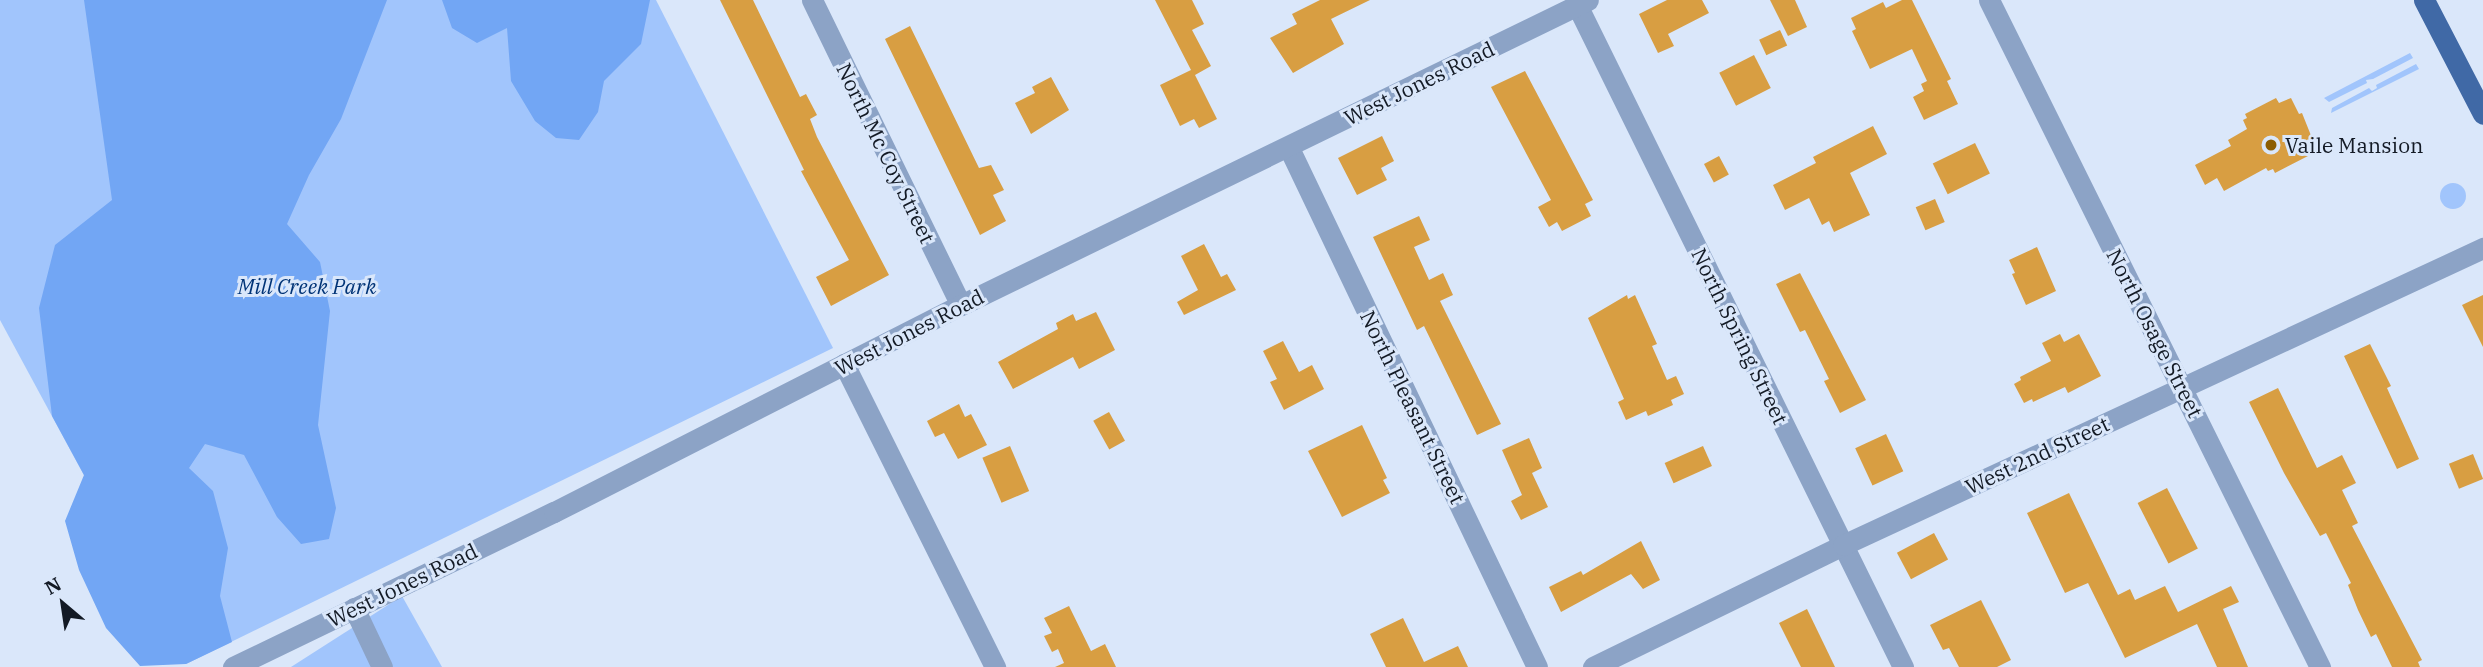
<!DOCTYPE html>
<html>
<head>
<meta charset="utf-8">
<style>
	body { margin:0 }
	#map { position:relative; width:2483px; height:667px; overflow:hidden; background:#dae7fa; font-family:"IBM Plex Serif",serif }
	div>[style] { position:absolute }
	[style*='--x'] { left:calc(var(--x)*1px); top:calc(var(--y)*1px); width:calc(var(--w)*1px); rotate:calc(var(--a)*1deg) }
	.green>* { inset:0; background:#a1c5fc }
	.round { border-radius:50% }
	.forest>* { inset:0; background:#72a6f4 }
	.building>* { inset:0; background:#d89e42; transform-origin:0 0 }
	.minor>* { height:21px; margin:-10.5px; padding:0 10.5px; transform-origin:10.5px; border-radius:10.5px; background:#8ca3c6 }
	.major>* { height:21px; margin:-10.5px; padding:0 10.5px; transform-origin:10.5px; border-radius:10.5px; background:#4069a6 }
	.dots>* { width:19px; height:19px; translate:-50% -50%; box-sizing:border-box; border:4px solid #dae7fa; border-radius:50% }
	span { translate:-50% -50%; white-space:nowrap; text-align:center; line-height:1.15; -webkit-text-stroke:6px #dae7fa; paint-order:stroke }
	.street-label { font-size:21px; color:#131a25 }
	.poi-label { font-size:21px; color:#131a25 }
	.left { translate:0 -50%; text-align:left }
	.park-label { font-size:21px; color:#003376; font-style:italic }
	.north { position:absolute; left:28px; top:569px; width:70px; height:70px; -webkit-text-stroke:5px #dae7fa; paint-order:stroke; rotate:331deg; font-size:19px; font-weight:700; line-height:28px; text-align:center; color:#131a25 }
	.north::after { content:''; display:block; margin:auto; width:24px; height:32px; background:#131a25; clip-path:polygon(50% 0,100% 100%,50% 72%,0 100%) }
</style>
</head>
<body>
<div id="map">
	<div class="green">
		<div style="clip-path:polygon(0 0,656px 0,833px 348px,186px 664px,0 320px)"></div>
		<div style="clip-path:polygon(2410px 53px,2413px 58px,2373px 79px,2366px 80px,2367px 83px,2329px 102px,2324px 98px)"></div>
		<div style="clip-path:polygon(2416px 64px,2419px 69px,2331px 113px,2332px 108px,2369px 88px,2372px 91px,2377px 88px,2376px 85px)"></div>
		<div class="round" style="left:2440px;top:183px;width:26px;height:26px"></div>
		<div style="clip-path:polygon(402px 596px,442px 667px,291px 667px)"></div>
	</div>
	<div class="forest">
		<div style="clip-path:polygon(84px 0,387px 0,341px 119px,309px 175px,287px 224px,320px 262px,330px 311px,318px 425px,336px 508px,329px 539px,301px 544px,277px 517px,244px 455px,205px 444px,189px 468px,213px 491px,228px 548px,220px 596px,232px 642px,186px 664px,140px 666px,106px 628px,79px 570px,65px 521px,84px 475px,52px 416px,39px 308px,55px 245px,112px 200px)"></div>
		<div style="clip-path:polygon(442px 0,650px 0,641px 44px,604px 81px,598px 112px,579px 140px,556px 138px,535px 121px,511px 81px,507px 28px,477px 43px,452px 28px)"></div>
	</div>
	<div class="building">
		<div style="clip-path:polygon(720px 0,753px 0,800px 97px,806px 94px,817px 115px,810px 119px,817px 137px,889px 275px,831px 306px,816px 277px,849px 260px,801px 171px,804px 170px)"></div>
		<div style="clip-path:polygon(1155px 0,1192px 0,1204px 24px,1192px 30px,1211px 66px,1195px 75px,1217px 119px,1199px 128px,1194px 119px,1180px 126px,1160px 85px,1191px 70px)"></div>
		<div style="clip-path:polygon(1320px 0,1370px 0,1331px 19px,1344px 44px,1293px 73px,1270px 38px,1297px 24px,1292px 14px)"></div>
		<div style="clip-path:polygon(1667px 0,1702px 0,1709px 13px,1668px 34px,1674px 46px,1658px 53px,1639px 14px)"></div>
		<div style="clip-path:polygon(1770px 0,1795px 0,1807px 27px,1788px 36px)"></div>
		<div style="clip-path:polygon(1902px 0,1912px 0,1951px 79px,1947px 81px,1958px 104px,1924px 120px,1913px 97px,1924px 91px,1921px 84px,1927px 81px,1912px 49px,1870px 69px,1852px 31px,1856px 29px,1851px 18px,1883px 2px,1886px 8px)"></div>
		<div style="clip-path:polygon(910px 26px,979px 168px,991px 165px,1004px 190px,993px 195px,1006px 221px,980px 235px,885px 39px)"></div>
		<div style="left:1780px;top:30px;width:17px;height:23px;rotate:65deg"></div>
		<div style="left:1754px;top:55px;width:37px;height:39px;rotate:63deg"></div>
		<div style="clip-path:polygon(1525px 71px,1593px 200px,1585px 204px,1591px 216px,1562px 231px,1557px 222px,1549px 227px,1538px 207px,1551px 200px,1491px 87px)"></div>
		<div style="clip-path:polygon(1051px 77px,1069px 110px,1031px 134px,1015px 103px,1035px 93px,1032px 87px)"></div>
		<div style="clip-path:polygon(2276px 98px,2279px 103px,2291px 98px,2299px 114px,2302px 113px,2314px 143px,2306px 152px,2308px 156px,2275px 173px,2273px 169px,2268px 171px,2266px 168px,2224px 191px,2217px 178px,2205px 185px,2195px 165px,2231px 146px,2228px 140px,2247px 129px,2243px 120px,2247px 118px,2245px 114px)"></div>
		<div style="clip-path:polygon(1873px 126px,1887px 154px,1850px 173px,1870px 215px,1834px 232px,1829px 221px,1822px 225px,1809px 198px,1785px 210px,1773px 185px,1816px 163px,1813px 157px)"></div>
		<div style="clip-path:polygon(1382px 136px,1394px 161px,1381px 168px,1387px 180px,1357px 195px,1338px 158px)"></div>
		<div style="left:1975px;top:143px;width:34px;height:47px;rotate:64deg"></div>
		<div style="left:1719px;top:156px;width:21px;height:17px;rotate:62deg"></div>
		<div style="left:1935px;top:199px;width:25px;height:21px;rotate:67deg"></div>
		<div style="clip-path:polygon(1419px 216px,1430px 240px,1414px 247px,1429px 280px,1443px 273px,1453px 295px,1440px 301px,1501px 424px,1477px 435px,1424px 326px,1417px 330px,1373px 237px)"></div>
		<div style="clip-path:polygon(1204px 244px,1221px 277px,1227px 274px,1236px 290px,1184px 315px,1177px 302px,1198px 290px,1181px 256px)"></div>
		<div style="clip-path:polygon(2037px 247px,2056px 291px,2026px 305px,2012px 274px,2015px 273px,2009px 260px)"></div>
		<div style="clip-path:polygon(1800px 273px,1866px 400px,1840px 413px,1824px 381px,1829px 379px,1805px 330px,1800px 332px,1776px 284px)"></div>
		<div style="clip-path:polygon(1627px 295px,1628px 299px,1635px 295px,1657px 344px,1652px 346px,1667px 380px,1676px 376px,1684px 394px,1671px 400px,1673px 405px,1648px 416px,1646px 411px,1626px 420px,1618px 402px,1624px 399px,1588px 318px)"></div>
		<div style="clip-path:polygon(2483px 295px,2483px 347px,2462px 305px)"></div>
		<div style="clip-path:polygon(1096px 312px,1115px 350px,1079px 369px,1073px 357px,1013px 389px,998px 362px,1058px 329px,1056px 323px,1073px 314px,1076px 321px)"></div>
		<div style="clip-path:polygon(2060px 334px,2064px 342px,2079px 334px,2101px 376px,2068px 393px,2065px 387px,2033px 402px,2032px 399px,2024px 403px,2014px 384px,2021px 380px,2020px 377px,2051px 361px,2042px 343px)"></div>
		<div style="clip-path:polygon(1283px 341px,1299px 372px,1312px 365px,1324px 389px,1284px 410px,1270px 382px,1277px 379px,1263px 351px)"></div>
		<div style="clip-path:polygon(2370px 344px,2391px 386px,2387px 388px,2419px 459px,2397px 469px,2344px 356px)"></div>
		<div style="clip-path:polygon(2278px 388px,2317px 468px,2342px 455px,2356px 483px,2342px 490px,2358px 523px,2352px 526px,2422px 660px,2418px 662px,2420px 667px,2392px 667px,2376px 634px,2371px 637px,2358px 610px,2348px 585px,2351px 583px,2326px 533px,2320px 536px,2284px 473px,2249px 402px)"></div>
		<div style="clip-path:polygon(959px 404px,965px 417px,971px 414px,987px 445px,958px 459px,944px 433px,935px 437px,927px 421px)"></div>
		<div style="left:1109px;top:412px;width:33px;height:18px;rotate:61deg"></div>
		<div style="clip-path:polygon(1362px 425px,1387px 478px,1383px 480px,1390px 493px,1342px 517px,1308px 451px)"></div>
		<div style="left:1886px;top:434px;width:41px;height:34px;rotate:65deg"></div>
		<div style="clip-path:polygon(1529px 438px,1542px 468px,1532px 473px,1548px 507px,1521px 520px,1511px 501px,1522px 495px,1502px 450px)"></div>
		<div style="left:1010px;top:446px;width:49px;height:30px;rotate:67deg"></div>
		<div style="left:1703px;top:446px;width:22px;height:42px;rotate:66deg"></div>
		<div style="left:2473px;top:454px;width:27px;height:26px;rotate:68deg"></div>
		<div style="left:2167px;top:488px;width:68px;height:33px;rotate:63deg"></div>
		<div style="clip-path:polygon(2069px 493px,2118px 595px,2130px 589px,2135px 600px,2165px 586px,2178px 612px,2231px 586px,2239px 602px,2223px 609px,2248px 667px,2217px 667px,2197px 624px,2125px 658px,2088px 583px,2065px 593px,2027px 513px)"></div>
		<div style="left:1934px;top:533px;width:30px;height:42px;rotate:62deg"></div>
		<div style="clip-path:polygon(1641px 541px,1660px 580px,1643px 589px,1631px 574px,1561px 612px,1549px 587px,1581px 571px,1583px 575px)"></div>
		<div style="clip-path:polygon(1981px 600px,2011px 660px,1997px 667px,1959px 667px,1949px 648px,1943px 650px,1930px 625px)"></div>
		<div style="clip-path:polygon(1069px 606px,1091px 651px,1105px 644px,1116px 667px,1055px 667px,1064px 663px,1058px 649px,1052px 652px,1044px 636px,1052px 633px,1044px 618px)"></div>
		<div style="clip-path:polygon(1807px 609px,1835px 667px,1801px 667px,1779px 623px)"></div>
		<div style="clip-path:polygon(1403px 618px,1424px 662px,1458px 646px,1468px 667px,1386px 667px,1370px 634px)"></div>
	</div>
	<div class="minor">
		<div style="--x:812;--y:0;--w:339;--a:64"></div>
		<div style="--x:1989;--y:0;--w:745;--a:63.61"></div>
		<div style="--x:1577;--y:5;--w:738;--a:63.78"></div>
		<div style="--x:1289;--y:148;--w:575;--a:64.46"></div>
		<div style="--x:844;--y:364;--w:339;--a:63.5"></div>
		<div style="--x:354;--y:608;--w:65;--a:64.6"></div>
		<div style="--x:233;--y:667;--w:356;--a:-25.8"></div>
		<div style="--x:554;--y:512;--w:457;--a:-27"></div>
		<div style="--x:961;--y:305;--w:697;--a:-25.94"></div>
		<div style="--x:1593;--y:667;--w:278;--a:-26"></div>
		<div style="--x:1843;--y:545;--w:706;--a:-24.89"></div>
	</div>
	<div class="major">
		<div style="--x:2424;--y:0;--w:128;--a:62.6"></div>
	</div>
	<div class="dots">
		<div style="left:2271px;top:145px;background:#8c5e03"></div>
	</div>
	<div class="street-label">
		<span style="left:1419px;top:83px;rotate:-26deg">West Jones Road</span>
		<span style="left:886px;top:153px;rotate:64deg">North Mc Coy Street</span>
		<span style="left:909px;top:332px;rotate:-27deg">West Jones Road</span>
		<span style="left:2155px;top:333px;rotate:63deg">North Osage Street</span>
		<span style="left:1740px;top:336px;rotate:64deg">North Spring Street</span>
		<span style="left:1413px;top:407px;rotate:64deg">North Pleasant Street</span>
		<span style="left:2037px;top:455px;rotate:-25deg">West 2nd Street</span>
		<span style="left:402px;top:585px;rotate:-26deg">West Jones Road</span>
	</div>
	<div class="poi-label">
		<span class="left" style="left:2285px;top:145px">Vaile Mansion</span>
	</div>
	<div class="park-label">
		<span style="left:307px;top:286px">Mill Creek Park</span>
	</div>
	<div class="north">N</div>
</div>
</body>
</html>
